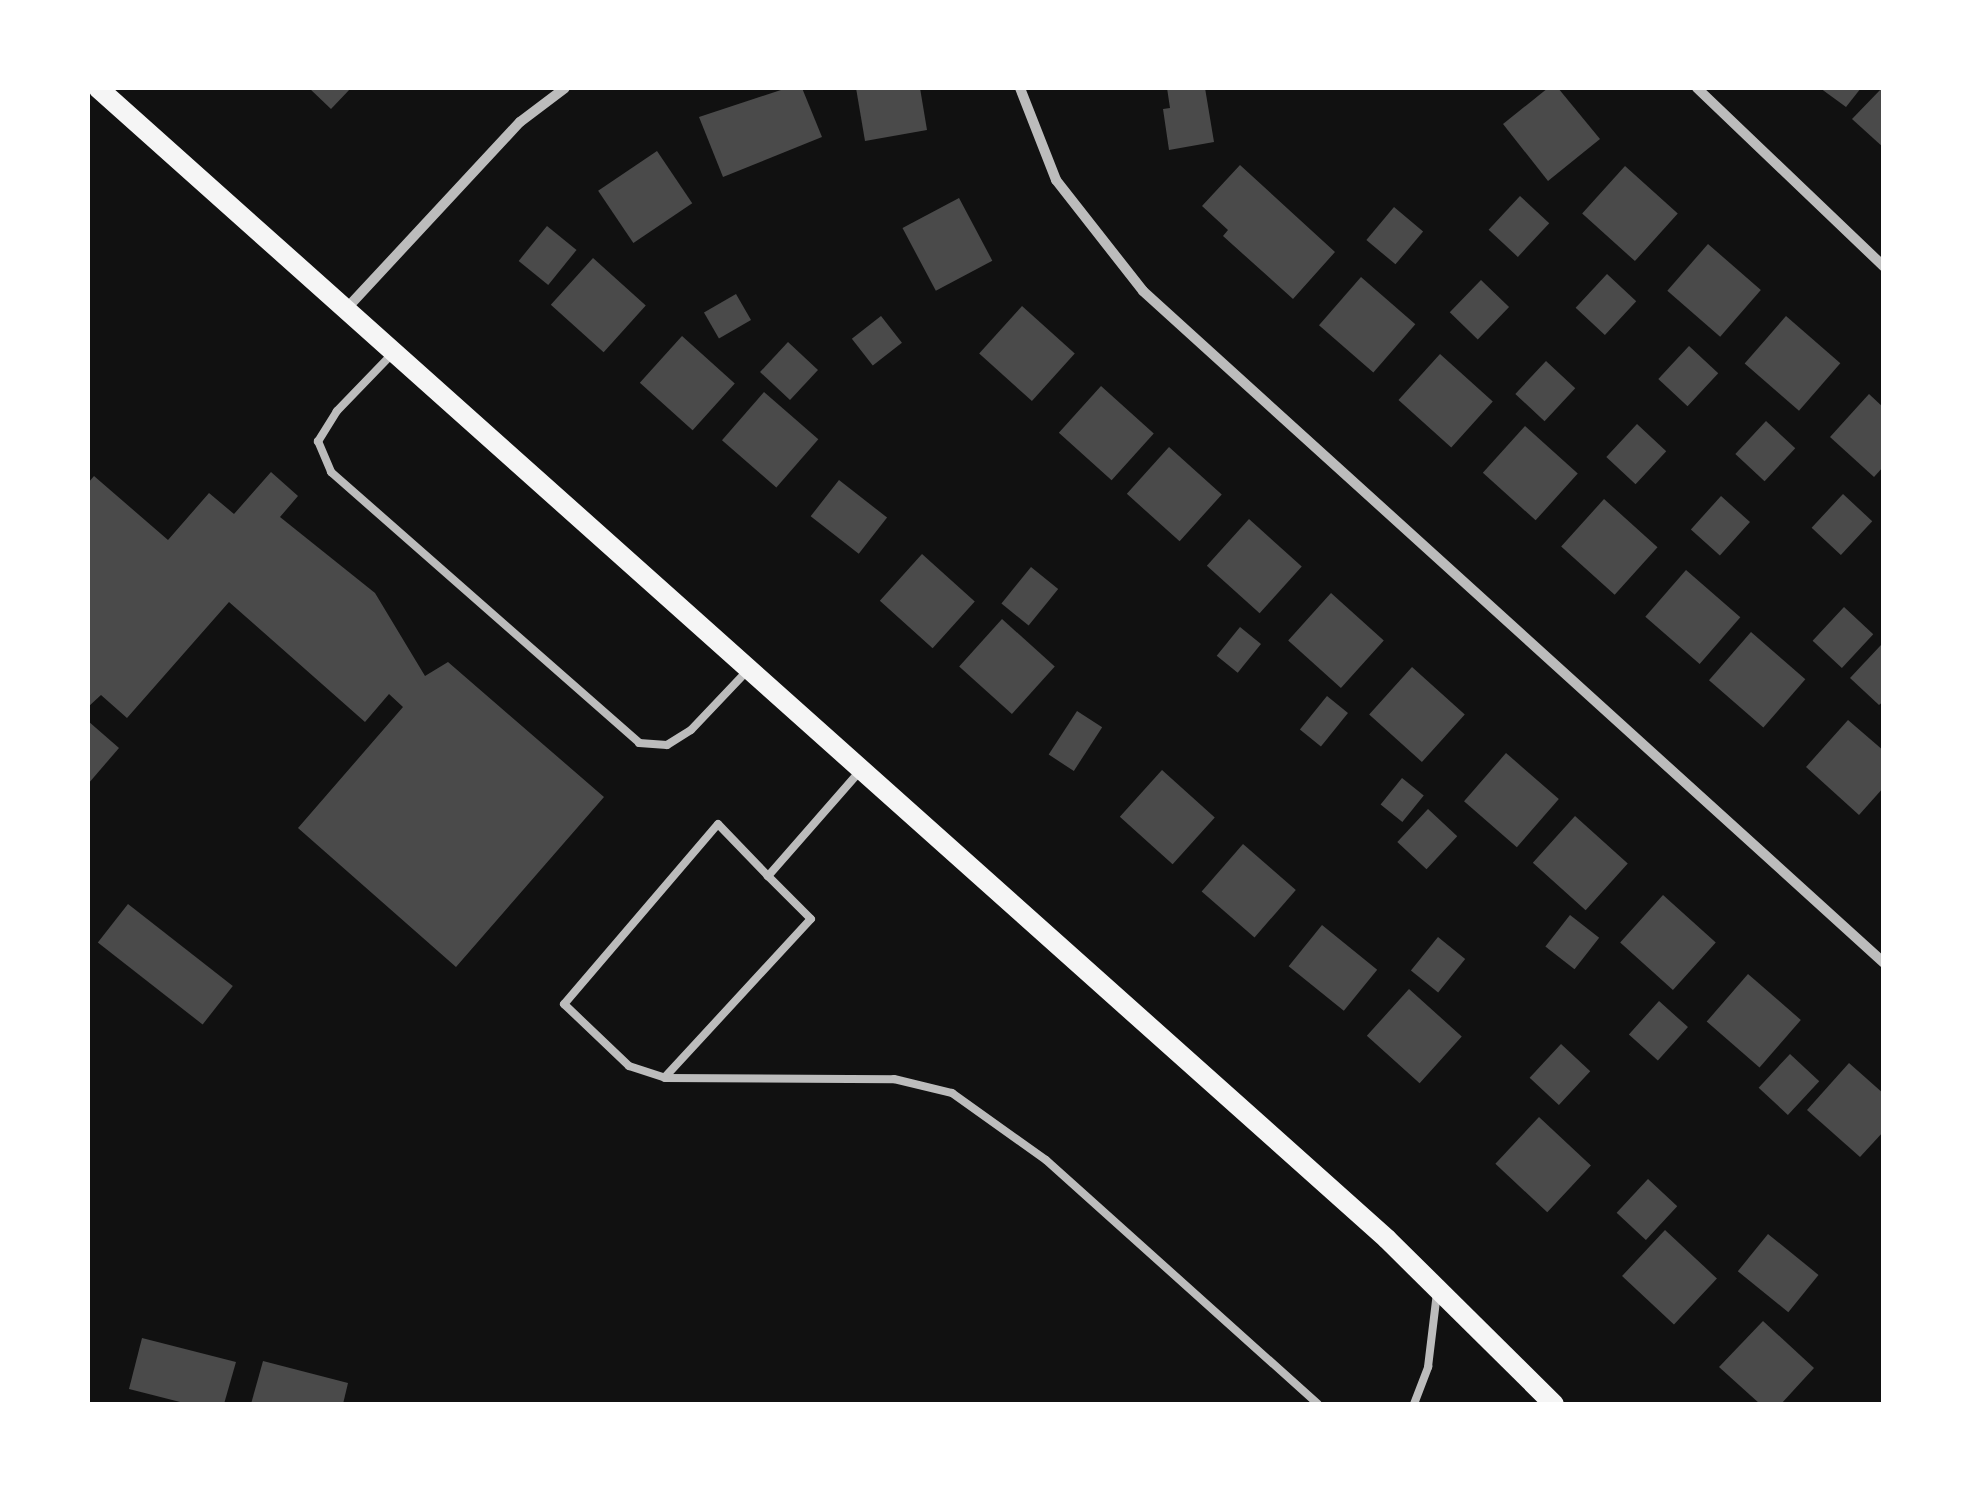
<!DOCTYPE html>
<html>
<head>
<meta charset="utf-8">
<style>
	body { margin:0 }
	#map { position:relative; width:1971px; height:1492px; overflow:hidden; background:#111; font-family:"PT Sans Narrow",sans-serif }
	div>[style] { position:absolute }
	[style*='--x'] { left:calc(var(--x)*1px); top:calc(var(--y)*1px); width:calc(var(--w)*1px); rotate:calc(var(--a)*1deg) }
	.building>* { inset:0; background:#4a4a4a; transform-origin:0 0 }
	.service>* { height:8px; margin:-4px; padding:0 4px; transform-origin:4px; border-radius:4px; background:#bcbcbc }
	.minor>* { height:10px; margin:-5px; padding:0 5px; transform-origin:5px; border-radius:5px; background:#bcbcbc }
	.secondary>* { height:20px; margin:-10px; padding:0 10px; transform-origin:10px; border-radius:10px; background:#f5f5f5 }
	span { translate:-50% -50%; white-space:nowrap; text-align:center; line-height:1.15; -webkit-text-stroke:9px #fff; paint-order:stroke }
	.frame { position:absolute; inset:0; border:90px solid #fff; pointer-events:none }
</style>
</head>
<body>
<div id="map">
	<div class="building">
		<div style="clip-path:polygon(309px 88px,351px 88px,331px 109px)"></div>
		<div style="clip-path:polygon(787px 88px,802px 88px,822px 137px,723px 177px,699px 117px)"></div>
		<div style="clip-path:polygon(856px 88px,920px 88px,927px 130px,865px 141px)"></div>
		<div style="clip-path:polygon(1167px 88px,1205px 88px,1214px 142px,1169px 150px,1163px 109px,1170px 108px)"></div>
		<div style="clip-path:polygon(1548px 88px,1558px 88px,1600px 139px,1548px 181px,1503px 124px)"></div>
		<div style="clip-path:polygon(1820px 88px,1861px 88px,1846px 107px)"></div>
		<div style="clip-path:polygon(1882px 88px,1884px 88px,1884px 148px,1852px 119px)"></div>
		<div style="left:657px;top:151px;width:63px;height:71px;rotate:56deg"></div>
		<div style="clip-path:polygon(1240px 165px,1335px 252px,1293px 299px,1223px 236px,1228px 230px,1202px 206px)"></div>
		<div style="left:1625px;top:166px;width:71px;height:64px;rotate:42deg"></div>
		<div style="left:1520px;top:196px;width:40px;height:46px;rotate:43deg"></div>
		<div style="left:959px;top:198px;width:71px;height:64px;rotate:62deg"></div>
		<div style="left:1394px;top:207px;width:38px;height:43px;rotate:40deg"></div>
		<div style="left:547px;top:226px;width:38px;height:45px;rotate:39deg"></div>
		<div style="left:1708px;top:244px;width:70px;height:62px;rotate:41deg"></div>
		<div style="left:593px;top:258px;width:71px;height:63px;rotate:42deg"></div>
		<div style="left:1607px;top:274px;width:40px;height:46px;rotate:43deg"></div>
		<div style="left:1361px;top:277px;width:72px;height:64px;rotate:41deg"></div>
		<div style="left:1481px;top:280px;width:39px;height:45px;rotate:44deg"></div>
		<div style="left:736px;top:294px;width:30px;height:37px;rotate:60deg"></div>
		<div style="left:1022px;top:306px;width:71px;height:64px;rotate:42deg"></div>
		<div style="left:881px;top:316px;width:34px;height:37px;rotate:52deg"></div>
		<div style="left:1786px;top:316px;width:72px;height:63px;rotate:41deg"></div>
		<div style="left:682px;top:336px;width:71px;height:63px;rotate:42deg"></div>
		<div style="left:788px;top:342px;width:41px;height:41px;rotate:43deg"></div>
		<div style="left:1689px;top:346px;width:40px;height:45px;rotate:43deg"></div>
		<div style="left:1440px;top:354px;width:71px;height:62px;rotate:42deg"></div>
		<div style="left:1546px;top:361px;width:40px;height:45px;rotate:43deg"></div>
		<div style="left:1101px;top:386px;width:71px;height:63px;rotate:42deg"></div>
		<div style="left:764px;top:392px;width:72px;height:64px;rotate:41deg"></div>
		<div style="clip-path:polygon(1869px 394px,1884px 408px,1884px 466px,1874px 477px,1830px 437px)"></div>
		<div style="left:1766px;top:421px;width:40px;height:45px;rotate:43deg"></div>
		<div style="left:1637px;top:424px;width:40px;height:45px;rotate:43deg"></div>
		<div style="left:1525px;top:426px;width:71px;height:63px;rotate:42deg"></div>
		<div style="left:1169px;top:447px;width:71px;height:63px;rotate:42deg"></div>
		<div style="clip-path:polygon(271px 472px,298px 496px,280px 517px,375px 593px,425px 676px,448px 662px,604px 797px,456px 967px,298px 828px,403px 707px,389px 694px,365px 722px,229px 602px,127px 718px,101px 695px,88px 707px,88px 483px,94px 476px,168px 540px,209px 493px,234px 514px)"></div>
		<div style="left:839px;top:480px;width:61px;height:46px;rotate:38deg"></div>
		<div style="left:1843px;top:494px;width:40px;height:46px;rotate:43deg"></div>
		<div style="left:1721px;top:496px;width:39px;height:45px;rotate:42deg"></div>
		<div style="left:1604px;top:499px;width:72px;height:64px;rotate:42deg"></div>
		<div style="left:1249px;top:519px;width:71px;height:63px;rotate:42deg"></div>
		<div style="left:922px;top:554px;width:71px;height:63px;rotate:42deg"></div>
		<div style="left:1031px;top:567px;width:35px;height:47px;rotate:39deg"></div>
		<div style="left:1686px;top:570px;width:72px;height:62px;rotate:41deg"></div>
		<div style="left:1331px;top:593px;width:71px;height:64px;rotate:42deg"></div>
		<div style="left:1844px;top:607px;width:40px;height:46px;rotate:43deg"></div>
		<div style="left:1002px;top:619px;width:71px;height:64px;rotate:42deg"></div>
		<div style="left:1240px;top:627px;width:27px;height:37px;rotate:39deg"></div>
		<div style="left:1751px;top:632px;width:72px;height:64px;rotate:41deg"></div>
		<div style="clip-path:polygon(1881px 645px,1884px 701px,1879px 705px,1850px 678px)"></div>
		<div style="left:1412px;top:667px;width:71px;height:64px;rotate:42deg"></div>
		<div style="left:1327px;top:696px;width:27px;height:43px;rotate:39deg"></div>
		<div style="left:1077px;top:711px;width:30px;height:52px;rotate:33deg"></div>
		<div style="clip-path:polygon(1848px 720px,1884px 751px,1884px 787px,1859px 815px,1806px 767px)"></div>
		<div style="clip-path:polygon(88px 721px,119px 748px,88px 784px)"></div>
		<div style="left:1506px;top:753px;width:70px;height:64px;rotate:41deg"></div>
		<div style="left:1162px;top:770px;width:71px;height:63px;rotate:42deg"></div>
		<div style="left:1402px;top:778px;width:28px;height:34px;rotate:39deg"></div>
		<div style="left:1428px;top:809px;width:40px;height:45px;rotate:43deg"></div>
		<div style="left:1575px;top:816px;width:71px;height:63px;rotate:42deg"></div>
		<div style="left:1243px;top:844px;width:70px;height:63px;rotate:41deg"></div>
		<div style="left:1663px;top:895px;width:71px;height:64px;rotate:42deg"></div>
		<div style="left:128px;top:904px;width:133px;height:49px;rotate:38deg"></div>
		<div style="left:1570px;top:915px;width:37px;height:40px;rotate:38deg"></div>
		<div style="left:1322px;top:925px;width:71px;height:53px;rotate:39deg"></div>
		<div style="left:1438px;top:937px;width:35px;height:43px;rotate:39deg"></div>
		<div style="left:1748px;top:974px;width:70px;height:63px;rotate:41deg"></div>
		<div style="left:1409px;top:989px;width:71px;height:63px;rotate:42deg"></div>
		<div style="left:1659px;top:1001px;width:39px;height:45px;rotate:42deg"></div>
		<div style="left:1561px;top:1044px;width:40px;height:46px;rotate:43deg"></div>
		<div style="left:1790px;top:1054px;width:40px;height:46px;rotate:43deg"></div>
		<div style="clip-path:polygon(1849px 1063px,1884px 1094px,1884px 1131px,1860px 1157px,1807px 1110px)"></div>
		<div style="left:1539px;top:1117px;width:71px;height:64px;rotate:43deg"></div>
		<div style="left:1648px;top:1179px;width:40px;height:46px;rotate:43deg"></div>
		<div style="left:1665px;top:1230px;width:71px;height:63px;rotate:43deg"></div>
		<div style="left:1768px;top:1234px;width:65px;height:48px;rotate:39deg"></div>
		<div style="clip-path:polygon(1763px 1321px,1814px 1368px,1781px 1404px,1760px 1404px,1719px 1367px)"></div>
		<div style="clip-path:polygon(142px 1338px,236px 1362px,224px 1404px,188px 1404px,129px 1389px)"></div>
		<div style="clip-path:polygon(263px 1361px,348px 1383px,343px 1404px,251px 1404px)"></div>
	</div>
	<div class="service">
		<div style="--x:393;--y:353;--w:81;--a:134"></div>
		<div style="--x:337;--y:411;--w:36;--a:122"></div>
		<div style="--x:318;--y:441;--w:34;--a:67"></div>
		<div style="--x:331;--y:472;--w:410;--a:41.3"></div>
		<div style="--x:639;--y:743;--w:28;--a:4"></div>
		<div style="--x:667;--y:745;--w:28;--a:-32"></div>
		<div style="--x:691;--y:730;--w:80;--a:-46.5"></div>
		<div style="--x:860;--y:771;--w:140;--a:131.2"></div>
		<div style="--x:768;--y:876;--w:72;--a:-133.9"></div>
		<div style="--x:718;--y:824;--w:237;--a:130.5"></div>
		<div style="--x:564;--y:1004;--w:90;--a:43.6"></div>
		<div style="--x:629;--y:1066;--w:38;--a:18"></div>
		<div style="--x:665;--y:1078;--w:229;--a:0.3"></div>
		<div style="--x:894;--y:1079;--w:60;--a:13.6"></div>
		<div style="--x:952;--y:1093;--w:115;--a:35.5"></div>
		<div style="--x:1046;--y:1160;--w:365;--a:41.9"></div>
		<div style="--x:665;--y:1077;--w:215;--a:-47.3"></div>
		<div style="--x:811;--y:919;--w:61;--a:-135"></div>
		<div style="--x:1414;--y:1404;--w:40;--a:-69"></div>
		<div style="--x:1428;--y:1367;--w:75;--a:-83.1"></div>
	</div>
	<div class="minor">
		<div style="--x:1020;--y:88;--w:99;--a:68.6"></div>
		<div style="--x:1056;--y:180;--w:141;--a:51.9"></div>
		<div style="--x:1143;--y:291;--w:1000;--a:42.2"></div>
		<div style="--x:1697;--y:88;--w:259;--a:43.7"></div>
		<div style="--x:348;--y:307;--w:253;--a:-47.1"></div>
		<div style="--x:520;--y:122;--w:56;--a:-37.1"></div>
	</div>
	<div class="secondary">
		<div style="--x:98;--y:88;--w:1728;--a:41.76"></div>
		<div style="--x:1387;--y:1239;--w:235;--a:44.7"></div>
	</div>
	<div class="frame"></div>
</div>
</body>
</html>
